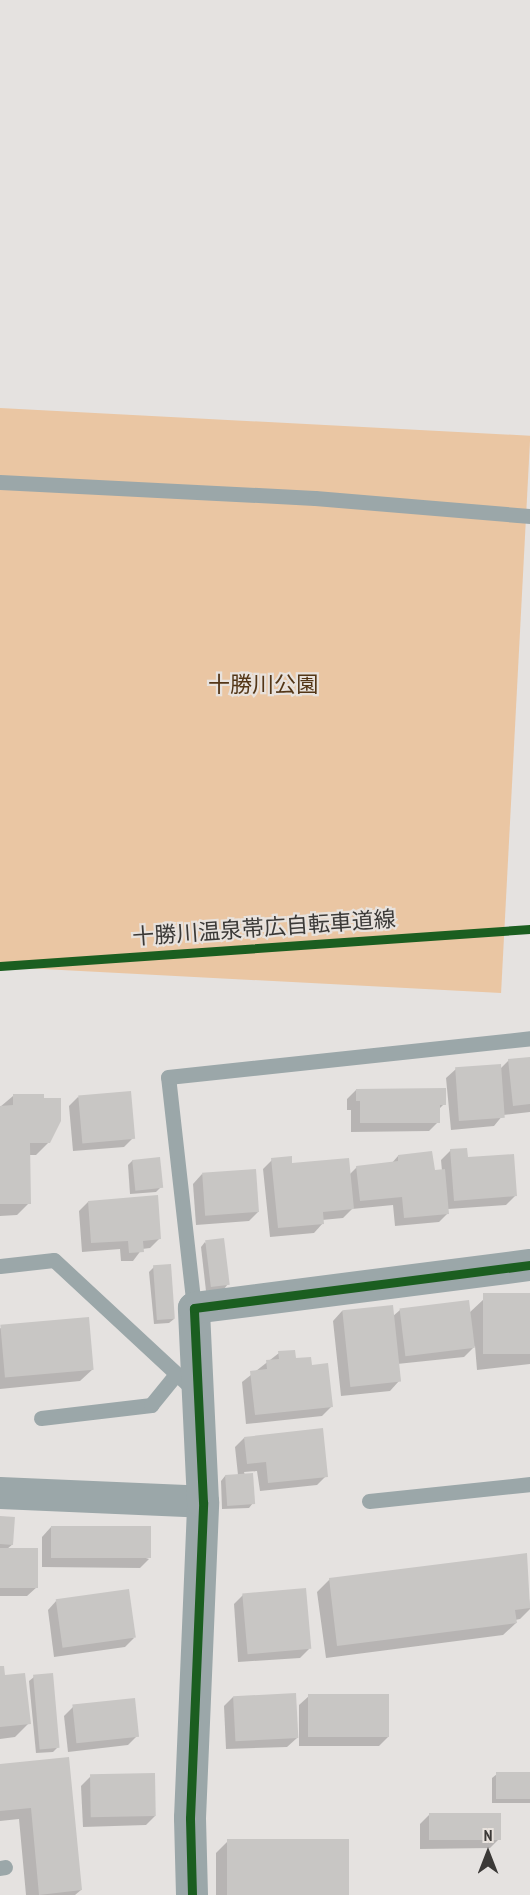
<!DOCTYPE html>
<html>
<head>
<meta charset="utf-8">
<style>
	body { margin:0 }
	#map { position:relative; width:530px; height:1895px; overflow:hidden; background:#e5e2e0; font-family:"PT Sans Narrow","Noto Sans JP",sans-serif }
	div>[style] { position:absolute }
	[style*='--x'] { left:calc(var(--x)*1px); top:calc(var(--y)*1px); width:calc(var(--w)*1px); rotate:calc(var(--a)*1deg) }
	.green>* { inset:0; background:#eac6a3; transform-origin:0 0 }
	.shadow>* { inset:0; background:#0003 }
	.building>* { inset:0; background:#c8c6c4; transform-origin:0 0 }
	.lane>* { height:15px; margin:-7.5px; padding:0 7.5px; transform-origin:7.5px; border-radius:7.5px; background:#9ba7a9 }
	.street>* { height:32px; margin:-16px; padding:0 16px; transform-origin:16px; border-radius:16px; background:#9ba7a9 }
	.cycleway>* { height:9px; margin:-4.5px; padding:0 4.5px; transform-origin:4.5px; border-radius:4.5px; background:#1b5e20 }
	span { translate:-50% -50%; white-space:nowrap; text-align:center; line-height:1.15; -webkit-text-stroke:4.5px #e8e2dd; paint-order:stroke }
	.park-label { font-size:22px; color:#533617 }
	.street-label { font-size:22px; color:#3b3937 }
	.north { position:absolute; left:458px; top:1823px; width:60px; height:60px; -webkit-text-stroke:4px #e8e2dd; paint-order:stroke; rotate:0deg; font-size:16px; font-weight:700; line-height:24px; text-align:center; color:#3b3937 }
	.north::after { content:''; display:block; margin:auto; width:21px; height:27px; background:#3b3937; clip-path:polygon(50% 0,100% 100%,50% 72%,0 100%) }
</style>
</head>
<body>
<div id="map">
	<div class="green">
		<div style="left:0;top:408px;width:531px;height:558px;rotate:3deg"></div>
	</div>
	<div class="shadow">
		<div style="clip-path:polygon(530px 1058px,530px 1112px,503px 1115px,494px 1126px,451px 1130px,446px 1078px,456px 1069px,500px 1069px,509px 1060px)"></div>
		<div style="clip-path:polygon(356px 1090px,444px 1104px,438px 1110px,438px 1122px,429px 1131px,351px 1132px,351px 1110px,347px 1110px,347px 1099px)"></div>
		<div style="clip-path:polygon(13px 1096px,49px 1142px,36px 1155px,29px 1155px,29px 1203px,17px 1215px,0 1216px,0 1107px)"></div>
		<div style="clip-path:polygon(78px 1097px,133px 1138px,124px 1147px,73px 1151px,69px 1106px)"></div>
		<div style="clip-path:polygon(451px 1150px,467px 1159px,515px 1196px,506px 1205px,448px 1209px,448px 1213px,439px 1222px,395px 1226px,393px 1205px,352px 1209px,343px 1218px,322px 1220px,323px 1223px,314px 1233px,270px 1237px,263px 1169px,272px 1160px,349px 1175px,357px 1167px,391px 1164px,398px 1156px,433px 1172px,442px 1171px,441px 1160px)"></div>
		<div style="clip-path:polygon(133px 1160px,161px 1187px,156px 1192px,130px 1194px,128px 1165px)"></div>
		<div style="clip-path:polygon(202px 1174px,258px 1212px,249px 1221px,196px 1225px,193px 1184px)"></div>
		<div style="clip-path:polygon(88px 1202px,159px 1239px,150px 1248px,142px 1249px,133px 1261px,121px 1261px,120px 1249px,82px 1252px,79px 1211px)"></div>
		<div style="clip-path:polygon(205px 1242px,228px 1284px,224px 1289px,206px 1291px,201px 1247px)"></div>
		<div style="clip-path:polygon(154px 1267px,174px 1319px,169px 1323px,154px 1324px,149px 1272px)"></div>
		<div style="clip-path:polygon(530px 1294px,530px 1364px,477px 1370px,475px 1346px,464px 1357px,397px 1364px,399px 1381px,390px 1391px,341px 1396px,333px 1321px,342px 1311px,392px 1317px,400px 1310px,469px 1313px,484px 1299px)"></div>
		<div style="clip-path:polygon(0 1328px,93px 1369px,80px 1381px,0 1389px)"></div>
		<div style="clip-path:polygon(279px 1353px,311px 1366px,331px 1407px,322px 1416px,246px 1424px,242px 1382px)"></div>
		<div style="clip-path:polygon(244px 1438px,326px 1476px,317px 1485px,260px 1491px,257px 1471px,244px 1472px,253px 1503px,249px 1508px,222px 1509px,221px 1481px,225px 1476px,238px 1475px,235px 1447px)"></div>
		<div style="clip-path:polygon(0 1518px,13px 1544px,7px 1549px,37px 1587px,27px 1596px,0 1596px)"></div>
		<div style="clip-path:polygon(51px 1527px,149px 1559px,140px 1568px,42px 1567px,42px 1537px)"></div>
		<div style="clip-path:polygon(525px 1554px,530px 1609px,520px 1619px,515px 1620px,516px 1623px,503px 1635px,326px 1658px,317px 1592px,330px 1579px)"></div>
		<div style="clip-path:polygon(243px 1595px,309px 1649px,300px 1658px,238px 1662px,234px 1604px)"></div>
		<div style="clip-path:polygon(57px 1600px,134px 1638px,125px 1647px,54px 1657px,48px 1610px)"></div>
		<div style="clip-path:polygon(0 1668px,29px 1723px,15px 1737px,0 1739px)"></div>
		<div style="clip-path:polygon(34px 1677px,58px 1747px,53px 1752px,36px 1753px,29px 1681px)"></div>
		<div style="clip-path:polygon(309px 1696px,388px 1737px,379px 1746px,299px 1746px,299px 1705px)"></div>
		<div style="clip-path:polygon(233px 1697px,297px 1738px,287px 1747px,226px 1749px,224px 1706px)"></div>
		<div style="clip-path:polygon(73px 1707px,137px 1736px,128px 1745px,68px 1752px,64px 1716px)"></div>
		<div style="clip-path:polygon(68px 1759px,81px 1890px,75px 1895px,26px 1895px,19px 1819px,0 1821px,0 1766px)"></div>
		<div style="clip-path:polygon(497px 1774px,530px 1774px,530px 1803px,492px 1803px,492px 1778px)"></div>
		<div style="clip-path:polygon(90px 1777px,155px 1816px,146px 1825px,83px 1827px,81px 1786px)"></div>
		<div style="clip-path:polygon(429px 1815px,499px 1839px,490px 1848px,420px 1849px,420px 1824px)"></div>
		<div style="clip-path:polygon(228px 1841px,348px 1895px,216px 1895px,216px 1853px)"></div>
	</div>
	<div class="building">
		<div style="clip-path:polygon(530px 1057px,530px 1104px,513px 1106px,508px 1059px)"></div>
		<div style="left:501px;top:1064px;width:54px;height:46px;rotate:86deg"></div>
		<div style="clip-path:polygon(446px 1088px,446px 1105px,440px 1105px,440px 1123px,360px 1123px,360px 1101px,356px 1101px,356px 1089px)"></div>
		<div style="left:131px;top:1091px;width:48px;height:53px;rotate:85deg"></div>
		<div style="clip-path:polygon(13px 1094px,44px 1094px,44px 1098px,61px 1098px,61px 1121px,50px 1143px,30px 1143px,31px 1204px,0 1204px,0 1106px,13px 1105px)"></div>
		<div style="clip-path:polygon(467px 1148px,468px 1157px,514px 1154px,517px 1196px,454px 1201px,450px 1149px)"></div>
		<div style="clip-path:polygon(432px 1151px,435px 1170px,445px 1169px,449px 1214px,404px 1218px,402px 1197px,360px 1201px,356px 1166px,398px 1161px,398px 1155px)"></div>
		<div style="clip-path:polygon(292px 1156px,292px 1163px,349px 1158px,354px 1209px,323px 1212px,324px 1224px,278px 1228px,271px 1158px)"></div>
		<div style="left:160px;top:1157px;width:31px;height:28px;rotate:84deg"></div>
		<div style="left:256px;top:1169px;width:43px;height:54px;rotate:86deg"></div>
		<div style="clip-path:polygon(158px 1195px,161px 1239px,143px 1241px,144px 1252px,129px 1253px,128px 1241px,91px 1243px,88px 1201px)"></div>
		<div style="left:224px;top:1238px;width:47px;height:19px;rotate:83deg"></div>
		<div style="left:171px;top:1264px;width:55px;height:18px;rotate:86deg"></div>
		<div style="left:530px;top:1293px;width:61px;height:47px;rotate:90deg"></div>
		<div style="left:469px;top:1300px;width:48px;height:70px;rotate:83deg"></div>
		<div style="left:393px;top:1305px;width:77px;height:51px;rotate:84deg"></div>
		<div style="left:89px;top:1317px;width:53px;height:89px;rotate:85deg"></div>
		<div style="clip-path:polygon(295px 1350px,296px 1358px,311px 1357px,312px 1365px,328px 1363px,333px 1407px,255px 1415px,250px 1371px,267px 1369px,266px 1360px,279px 1359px,278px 1351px)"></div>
		<div style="clip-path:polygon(323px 1428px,328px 1477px,268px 1483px,266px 1462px,247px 1464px,244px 1437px)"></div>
		<div style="left:253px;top:1473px;width:31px;height:28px;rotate:86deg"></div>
		<div style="left:0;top:1516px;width:15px;height:28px;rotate:4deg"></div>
		<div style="left:51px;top:1526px;width:100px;height:32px"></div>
		<div style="left:0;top:1548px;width:38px;height:40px"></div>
		<div style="clip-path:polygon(527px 1553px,530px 1608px,515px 1610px,517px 1623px,337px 1646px,329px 1578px)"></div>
		<div style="left:306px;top:1588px;width:61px;height:64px;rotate:85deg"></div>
		<div style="left:129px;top:1589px;width:49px;height:74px;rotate:82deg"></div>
		<div style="clip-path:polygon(0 1666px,4px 1666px,5px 1675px,25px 1673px,31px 1724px,0 1727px)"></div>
		<div style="left:53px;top:1673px;width:75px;height:20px;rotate:85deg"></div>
		<div style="left:296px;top:1693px;width:45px;height:63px;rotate:87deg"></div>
		<div style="left:308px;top:1694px;width:81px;height:43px"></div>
		<div style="left:135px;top:1698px;width:39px;height:63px;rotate:84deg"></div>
		<div style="clip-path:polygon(69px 1757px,82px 1890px,39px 1895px,31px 1808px,0 1811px,0 1764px)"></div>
		<div style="left:496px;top:1772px;width:34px;height:27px"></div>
		<div style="left:155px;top:1773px;width:43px;height:65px;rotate:89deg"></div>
		<div style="left:429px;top:1813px;width:72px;height:27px"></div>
		<div style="left:227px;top:1839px;width:122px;height:56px"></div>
	</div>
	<div class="lane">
		<div style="--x:0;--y:482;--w:315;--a:2.9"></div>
		<div style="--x:315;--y:498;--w:216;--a:4.8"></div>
		<div style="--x:0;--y:1266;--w:54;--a:-6.3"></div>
		<div style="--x:54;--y:1260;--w:194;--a:42.9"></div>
		<div style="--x:194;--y:1308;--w:232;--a:-96.4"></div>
		<div style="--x:168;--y:1077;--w:364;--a:-6.1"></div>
		<div style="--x:41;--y:1418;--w:111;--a:-6.7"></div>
		<div style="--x:151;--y:1405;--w:40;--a:-51"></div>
		<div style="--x:369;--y:1501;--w:162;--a:-6"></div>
		<div style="--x:0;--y:1868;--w:5;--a:-11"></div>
	</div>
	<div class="street">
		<div style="--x:0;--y:1493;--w:203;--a:2.5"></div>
		<div style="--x:192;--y:1895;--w:77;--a:-91.5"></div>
		<div style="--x:190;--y:1818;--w:316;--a:-87.6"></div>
		<div style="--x:203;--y:1502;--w:194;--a:-92.7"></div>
		<div style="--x:194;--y:1308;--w:339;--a:-7.3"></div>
	</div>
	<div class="cycleway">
		<div style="--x:0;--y:966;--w:531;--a:-3.99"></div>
		<div style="--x:192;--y:1895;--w:77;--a:-91.5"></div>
		<div style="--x:190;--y:1818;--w:316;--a:-87.6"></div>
		<div style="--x:203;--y:1502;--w:194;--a:-92.7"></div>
		<div style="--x:194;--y:1308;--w:339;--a:-7.3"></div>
	</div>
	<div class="park-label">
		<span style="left:263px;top:685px">十勝川公園</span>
	</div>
	<div class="street-label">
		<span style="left:264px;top:928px;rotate:-4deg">十勝川温泉帯広自転車道線</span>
	</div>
	<div class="north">N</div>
</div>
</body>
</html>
